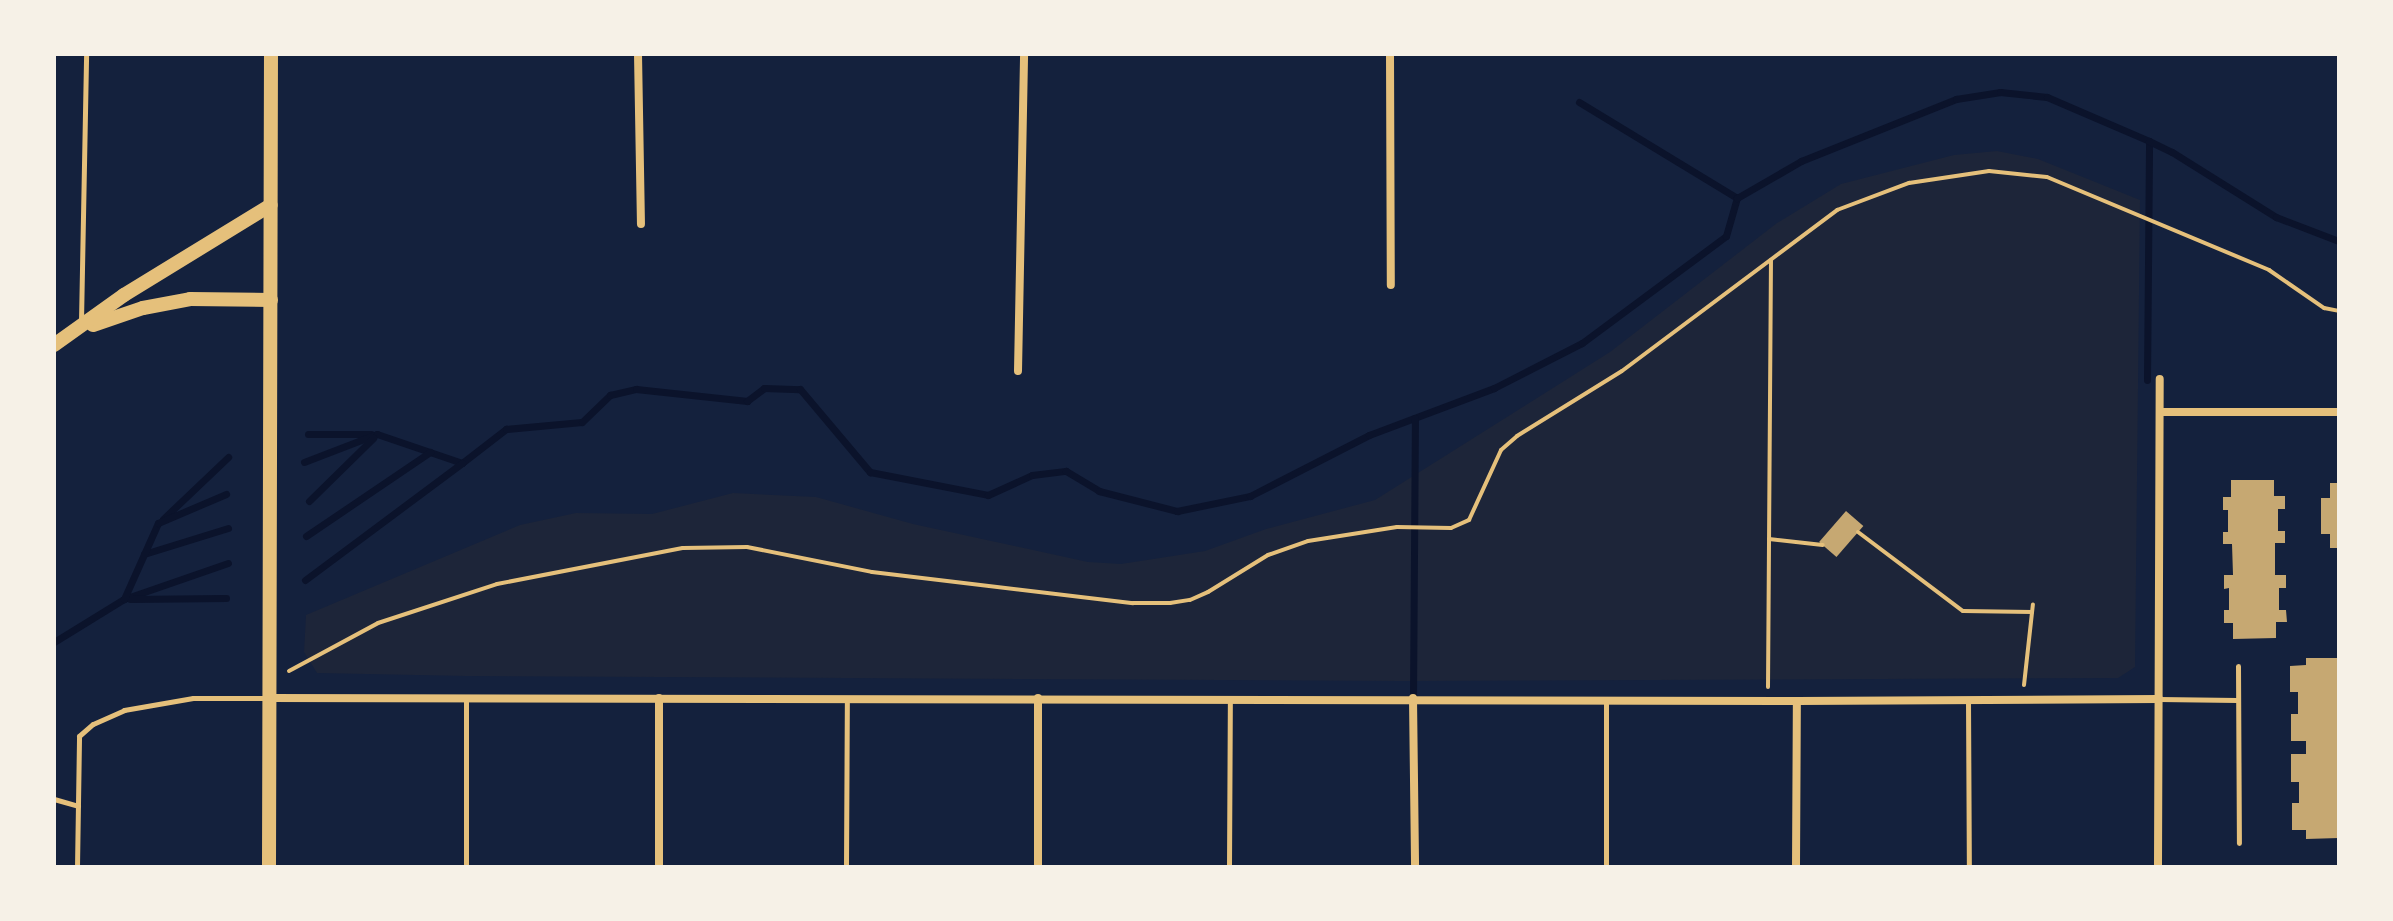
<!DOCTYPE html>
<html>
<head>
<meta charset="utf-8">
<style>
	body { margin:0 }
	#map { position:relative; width:2393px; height:921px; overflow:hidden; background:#14213d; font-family:"DM Sans",sans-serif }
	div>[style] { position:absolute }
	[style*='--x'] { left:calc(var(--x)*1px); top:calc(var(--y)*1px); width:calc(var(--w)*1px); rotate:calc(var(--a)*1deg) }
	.green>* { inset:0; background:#1d2539 }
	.stream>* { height:7px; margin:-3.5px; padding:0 3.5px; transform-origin:3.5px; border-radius:3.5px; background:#0b132b }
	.building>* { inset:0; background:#c6a872; transform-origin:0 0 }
	.path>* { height:4px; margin:-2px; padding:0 2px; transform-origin:2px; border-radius:2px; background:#e5c07b }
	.service>* { height:5px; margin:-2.5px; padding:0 2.5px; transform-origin:2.5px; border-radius:2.5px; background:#e5c07b }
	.minor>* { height:8px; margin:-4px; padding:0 4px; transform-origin:4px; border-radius:4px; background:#e5c07b }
	.tertiary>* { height:14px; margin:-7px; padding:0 7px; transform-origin:7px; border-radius:7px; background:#e5c07b }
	span { translate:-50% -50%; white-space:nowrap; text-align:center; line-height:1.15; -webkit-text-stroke:8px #f6f1e7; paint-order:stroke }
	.frame { position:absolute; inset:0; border:56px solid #f6f1e7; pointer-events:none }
</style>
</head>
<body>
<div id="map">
	<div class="green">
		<div style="clip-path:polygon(1997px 151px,2038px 159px,2140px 200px,2135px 667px,2118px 678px,1401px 681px,467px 676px,317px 673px,304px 652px,306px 615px,520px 525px,576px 513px,652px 514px,733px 493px,816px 497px,913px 524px,1088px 562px,1121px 564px,1205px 551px,1266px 529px,1375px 500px,1610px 352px,1777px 223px,1841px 184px,1954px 155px)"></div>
	</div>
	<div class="stream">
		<div style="--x:1579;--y:102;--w:185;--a:31.3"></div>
		<div style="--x:2147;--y:380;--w:239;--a:-89.5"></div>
		<div style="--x:308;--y:434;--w:63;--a:0"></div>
		<div style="--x:304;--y:462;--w:78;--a:-21"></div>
		<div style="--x:377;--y:434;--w:90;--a:18.8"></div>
		<div style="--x:462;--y:463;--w:56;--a:-37.7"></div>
		<div style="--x:506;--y:429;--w:76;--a:-5.3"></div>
		<div style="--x:582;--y:422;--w:39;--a:-44"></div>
		<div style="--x:610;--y:395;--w:27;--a:-13"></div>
		<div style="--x:636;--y:389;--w:112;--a:6.2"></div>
		<div style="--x:747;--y:401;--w:21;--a:-37"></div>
		<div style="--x:764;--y:388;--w:36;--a:2"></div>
		<div style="--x:800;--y:389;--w:109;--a:49.9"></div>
		<div style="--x:870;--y:472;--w:120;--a:11"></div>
		<div style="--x:988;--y:495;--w:48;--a:-24.4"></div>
		<div style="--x:1032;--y:475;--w:34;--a:-7"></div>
		<div style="--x:1066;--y:471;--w:39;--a:31"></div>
		<div style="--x:1099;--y:491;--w:81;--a:14.4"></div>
		<div style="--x:1177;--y:511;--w:75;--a:-11.6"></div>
		<div style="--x:1250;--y:496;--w:134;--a:-27.1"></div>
		<div style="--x:1369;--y:435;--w:134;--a:-20.6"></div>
		<div style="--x:1494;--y:388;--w:99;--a:-27.1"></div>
		<div style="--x:1582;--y:343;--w:179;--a:-36.6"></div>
		<div style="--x:1726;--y:236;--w:40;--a:-74"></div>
		<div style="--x:1737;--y:198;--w:74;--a:-30"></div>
		<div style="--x:1801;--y:161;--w:167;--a:-21.8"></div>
		<div style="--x:1956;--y:99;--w:45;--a:-9"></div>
		<div style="--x:2000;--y:92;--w:47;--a:6.1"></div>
		<div style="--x:2047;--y:97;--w:111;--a:23.3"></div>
		<div style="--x:2149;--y:141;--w:25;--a:26"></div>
		<div style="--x:2172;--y:152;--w:123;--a:32"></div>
		<div style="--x:2276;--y:217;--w:67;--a:20.9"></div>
		<div style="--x:309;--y:501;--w:90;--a:-44.5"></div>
		<div style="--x:163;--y:519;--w:90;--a:-43.6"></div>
		<div style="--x:306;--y:536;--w:150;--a:-34.1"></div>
		<div style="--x:144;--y:554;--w:88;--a:-17.2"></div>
		<div style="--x:305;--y:580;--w:196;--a:-36.7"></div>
		<div style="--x:124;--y:599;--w:110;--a:-19.1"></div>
		<div style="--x:130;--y:599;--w:96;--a:-0.6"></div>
		<div style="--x:54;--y:642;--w:82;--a:-31.6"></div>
		<div style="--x:124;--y:599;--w:83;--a:-65.9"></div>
		<div style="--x:158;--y:523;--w:74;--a:-23.1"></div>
		<div style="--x:1413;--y:698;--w:280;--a:-89.6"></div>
	</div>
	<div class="building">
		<div style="clip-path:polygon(2231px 480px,2274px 480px,2274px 496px,2285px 496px,2285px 509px,2278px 509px,2278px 531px,2285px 531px,2285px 543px,2275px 543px,2275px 575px,2286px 575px,2286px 588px,2279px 588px,2279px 610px,2286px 610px,2287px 622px,2276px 622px,2276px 638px,2233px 639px,2233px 623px,2224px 623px,2224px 610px,2229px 610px,2229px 588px,2224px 589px,2224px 575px,2233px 575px,2232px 544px,2223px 544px,2223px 532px,2228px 532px,2228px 510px,2223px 510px,2223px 497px,2231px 497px)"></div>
		<div style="clip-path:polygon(2330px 483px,2339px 483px,2339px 548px,2330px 548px,2330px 534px,2321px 534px,2321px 498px,2330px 498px)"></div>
		<div style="left:1846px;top:511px;width:23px;height:41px;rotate:41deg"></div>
		<div style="clip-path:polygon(2306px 658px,2339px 658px,2339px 838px,2306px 839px,2306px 830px,2292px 830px,2292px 803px,2299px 803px,2299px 782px,2291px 782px,2291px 754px,2306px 754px,2306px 741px,2291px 741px,2291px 714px,2298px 714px,2298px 692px,2290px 692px,2290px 666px,2306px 665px)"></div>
	</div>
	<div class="path">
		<div style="--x:1858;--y:532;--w:131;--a:37"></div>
		<div style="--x:1963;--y:611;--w:69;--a:0.8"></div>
		<div style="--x:1769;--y:539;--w:54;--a:6.3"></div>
		<div style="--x:289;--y:671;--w:101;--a:-28.3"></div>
		<div style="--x:378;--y:623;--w:125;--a:-18.1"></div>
		<div style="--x:497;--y:584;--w:189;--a:-11"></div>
		<div style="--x:683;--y:548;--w:64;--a:-0.9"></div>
		<div style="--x:747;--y:547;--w:127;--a:11.3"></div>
		<div style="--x:872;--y:572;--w:263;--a:6.8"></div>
		<div style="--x:1133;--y:603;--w:37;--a:0"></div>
		<div style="--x:1170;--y:603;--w:20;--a:-9"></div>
		<div style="--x:1190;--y:600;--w:20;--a:-24"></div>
		<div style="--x:1208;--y:592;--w:70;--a:-31.7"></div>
		<div style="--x:1268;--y:555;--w:42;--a:-19.3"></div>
		<div style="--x:1308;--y:541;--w:90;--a:-8.9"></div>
		<div style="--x:1397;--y:527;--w:54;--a:1.1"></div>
		<div style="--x:1451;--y:528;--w:20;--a:-24"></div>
		<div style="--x:1469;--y:520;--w:77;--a:-65.4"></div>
		<div style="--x:1501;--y:450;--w:21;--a:-41"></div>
		<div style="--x:1517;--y:436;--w:123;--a:-31.8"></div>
		<div style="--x:1622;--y:371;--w:269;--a:-36.8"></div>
		<div style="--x:1837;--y:210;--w:77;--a:-20.6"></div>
		<div style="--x:1909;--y:183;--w:81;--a:-8.5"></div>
		<div style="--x:1989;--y:171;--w:58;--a:5.9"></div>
		<div style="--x:2047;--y:177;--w:241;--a:22.7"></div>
		<div style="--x:2269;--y:270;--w:67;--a:34.6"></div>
		<div style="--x:2324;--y:308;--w:15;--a:11"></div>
		<div style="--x:2024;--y:685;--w:81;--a:-83.7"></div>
		<div style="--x:1768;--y:687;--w:427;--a:-89.6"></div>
	</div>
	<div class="service">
		<div style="--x:81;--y:321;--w:267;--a:-88.9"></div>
		<div style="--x:2238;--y:666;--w:177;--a:89.7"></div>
		<div style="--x:466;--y:698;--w:169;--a:90"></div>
		<div style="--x:2159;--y:699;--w:78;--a:0.7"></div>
		<div style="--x:1606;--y:700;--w:167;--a:90"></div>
		<div style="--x:1968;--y:700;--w:167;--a:89.7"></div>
		<div style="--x:54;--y:799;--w:25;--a:16"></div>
		<div style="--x:77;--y:867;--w:131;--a:-89.1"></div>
		<div style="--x:79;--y:736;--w:18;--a:-41"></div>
		<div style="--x:93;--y:724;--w:34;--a:-24"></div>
		<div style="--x:124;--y:710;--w:70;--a:-9.9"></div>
		<div style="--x:193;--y:698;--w:74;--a:0"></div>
		<div style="--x:846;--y:867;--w:167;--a:-89.7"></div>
		<div style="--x:1229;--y:867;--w:168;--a:-89.7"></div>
	</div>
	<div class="minor">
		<div style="--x:638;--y:54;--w:170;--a:89"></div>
		<div style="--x:1390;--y:54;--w:231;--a:89.8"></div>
		<div style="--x:1018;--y:371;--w:317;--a:-88.9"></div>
		<div style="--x:2160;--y:412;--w:179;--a:0"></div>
		<div style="--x:269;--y:698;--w:1528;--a:0.11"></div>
		<div style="--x:1797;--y:701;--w:362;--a:-0.3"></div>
		<div style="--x:1038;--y:698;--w:169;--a:90"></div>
		<div style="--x:1413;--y:698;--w:169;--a:89.3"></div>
		<div style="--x:659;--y:867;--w:169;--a:-90"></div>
		<div style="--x:1796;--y:867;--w:166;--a:-89.7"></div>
		<div style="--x:2158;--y:867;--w:488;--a:-89.8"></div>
	</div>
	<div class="tertiary">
		<div style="--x:93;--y:325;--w:53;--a:-18.8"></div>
		<div style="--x:143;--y:308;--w:48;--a:-10.8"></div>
		<div style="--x:190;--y:299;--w:81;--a:0.7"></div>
		<div style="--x:54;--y:345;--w:86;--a:-35.5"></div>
		<div style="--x:124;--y:295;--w:172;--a:-31.5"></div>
		<div style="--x:269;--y:867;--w:813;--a:-89.86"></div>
	</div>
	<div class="frame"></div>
</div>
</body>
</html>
